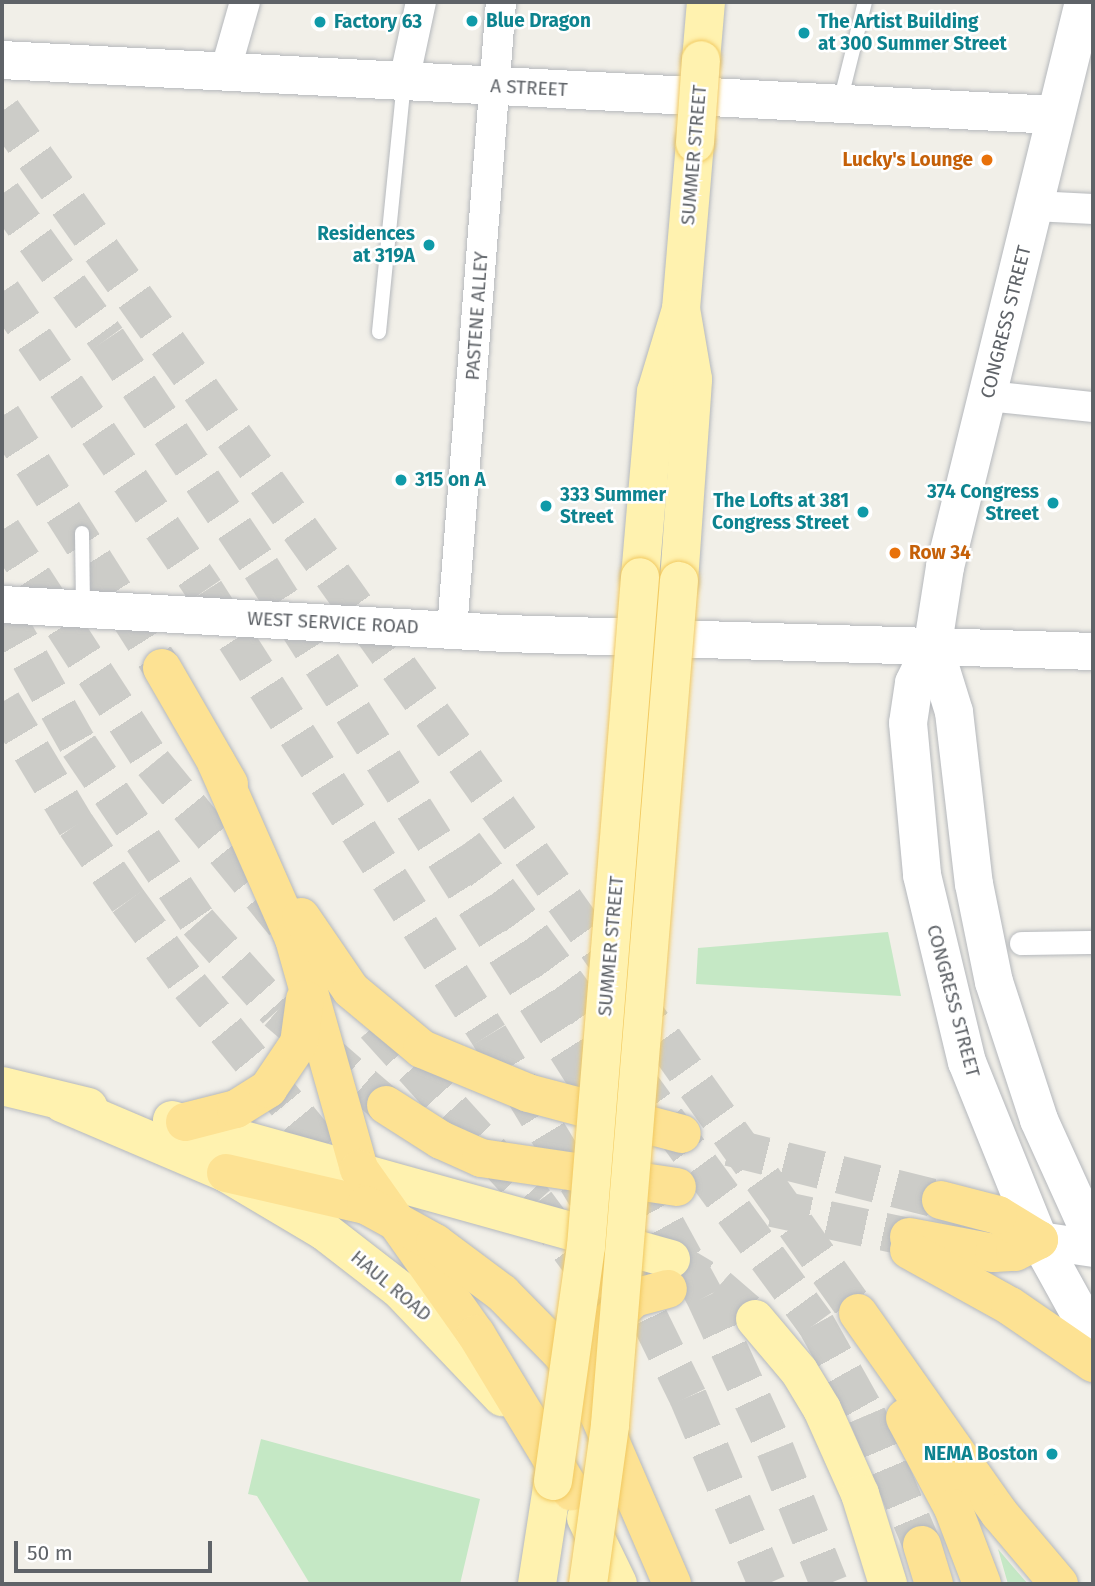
<!DOCTYPE html>
<html>
<head>
<meta charset="utf-8">
<style>
	body { margin:0 }
	#map { position:relative; width:1095px; height:1586px; overflow:hidden; background:#f1efe8; font-family:"Fira Sans",sans-serif }
	div>[style] { position:absolute }
	[style*='--x'] { left:calc(var(--x)*1px); top:calc(var(--y)*1px); width:calc(var(--w)*1px); rotate:calc(var(--a)*1deg) }
	.green>* { inset:0; background:#c5e8c5 }
	.primary-tunnel>* { height:38px; margin-top:-19px; transform-origin:0; background:repeating-linear-gradient(90deg,#ccccc8 0 38px,transparent 0 57px) }
	.motorway-tunnel>* { height:38px; margin-top:-19px; transform-origin:0; background:repeating-linear-gradient(90deg,#ccccc8 0 38px,transparent 0 57px) }
	.roads { filter:drop-shadow(0 0 2px #b5b8bc) drop-shadow(0 0 2px #b5b8bc) }
	.service>* { height:14px; margin:-7px; padding:0 7px; transform-origin:7px; border-radius:7px; background:#fff }
	.pedestrian>* { height:23px; margin:-11.5px; padding:0 11.5px; transform-origin:11.5px; border-radius:11.5px; background:#fff }
	.minor>* { height:30px; margin:-15px; padding:0 15px; transform-origin:15px; border-radius:15px; background:#fff }
	.tertiary>* { height:37px; margin:-18.5px; padding:0 18.5px; transform-origin:18.5px; border-radius:18.5px; background:#fff }
	.secondary>* { height:38px; margin:-19px; padding:0 19px; transform-origin:19px; border-radius:19px; background:#fff }
	.primary>* { height:38px; margin:-19px; padding:0 19px; transform-origin:19px; border-radius:19px; background:#fff2af }
	.motorway>* { height:38px; margin:-19px; padding:0 19px; transform-origin:19px; border-radius:19px; background:#fde293 }
	.bridges { filter:drop-shadow(0 0 2px #f2c960) drop-shadow(0 0 2px #f2c960) }
	.primary-bridge>* { height:38px; margin:-19px; padding:0 19px; transform-origin:19px; border-radius:19px; background:#fff2af }
	.dots>* { width:19px; height:19px; translate:-50% -50%; box-sizing:border-box; border:4px solid #fff; border-radius:50% }
	span { translate:-50% -50%; white-space:nowrap; text-align:center; line-height:1.15; -webkit-text-stroke:5px #fff; paint-order:stroke }
	.culture-label { font-size:19px; color:#0d838f; font-weight:700 }
	.left { translate:0 -50%; text-align:left }
	.right { translate:-100% -50%; text-align:right }
	.street-label { font-size:19px; color:#5f6368 }
	.food-label { font-size:19px; color:#c56008; font-weight:700 }
	.frame { position:absolute; inset:0; border:4px solid #5f6368; pointer-events:none }
	.scale { position:absolute; left:14px; top:1541px; width:198px; height:32px; box-sizing:border-box; border:4px solid #5f6368; border-top:0; padding-left:9px; font-size:21px; line-height:24px; white-space:nowrap; color:#5f6368; -webkit-text-stroke:5px #fff; paint-order:stroke }
</style>
</head>
<body>
<div id="map">
	<div class="green">
		<div style="clip-path:polygon(888px 932px,901px 996px,696px 984px,698px 948px)"></div>
		<div style="clip-path:polygon(261px 1439px,480px 1499px,460px 1584px,310px 1584px,257px 1496px,248px 1494px)"></div>
		<div style="clip-path:polygon(998px 1549px,1014px 1568px,1028px 1584px,1008px 1584px)"></div>
	</div>
	<div class="primary-tunnel">
		<div style="--x:671;--y:1259;--w:55;--a:30.8"></div>
		<div style="--x:718;--y:1287;--w:49;--a:40.9"></div>
	</div>
	<div class="motorway-tunnel">
		<div style="--x:2;--y:111;--w:1476;--a:54.54"></div>
		<div style="--x:2;--y:194;--w:179;--a:54.1"></div>
		<div style="--x:107;--y:339;--w:276;--a:56.1"></div>
		<div style="--x:261;--y:568;--w:602;--a:57.55"></div>
		<div style="--x:584;--y:1076;--w:252;--a:61.3"></div>
		<div style="--x:705;--y:1297;--w:167;--a:65.3"></div>
		<div style="--x:775;--y:1449;--w:145;--a:68.2"></div>
		<div style="--x:2;--y:292;--w:361;--a:55.8"></div>
		<div style="--x:205;--y:591;--w:527;--a:57.4"></div>
		<div style="--x:489;--y:1035;--w:188;--a:58.9"></div>
		<div style="--x:2;--y:416;--w:299;--a:57.6"></div>
		<div style="--x:2;--y:530;--w:278;--a:57.1"></div>
		<div style="--x:153;--y:763;--w:207;--a:50.7"></div>
		<div style="--x:2;--y:610;--w:156;--a:60.5"></div>
		<div style="--x:79;--y:746;--w:212;--a:55.9"></div>
		<div style="--x:198;--y:922;--w:119;--a:48.4"></div>
		<div style="--x:277;--y:1011;--w:144;--a:40.8"></div>
		<div style="--x:2;--y:702;--w:144;--a:59"></div>
		<div style="--x:76;--y:825;--w:92;--a:55.6"></div>
		<div style="--x:128;--y:901;--w:105;--a:53.9"></div>
		<div style="--x:190;--y:986;--w:252;--a:50.6"></div>
		<div style="--x:464;--y:844;--w:595;--a:53.75"></div>
		<div style="--x:816;--y:1324;--w:104;--a:60.7"></div>
		<div style="--x:867;--y:1415;--w:141;--a:67.1"></div>
		<div style="--x:375;--y:1025;--w:240;--a:47.9"></div>
		<div style="--x:536;--y:1203;--w:158;--a:53.5"></div>
		<div style="--x:729;--y:1147;--w:219;--a:14"></div>
		<div style="--x:772;--y:1208;--w:140;--a:12"></div>
		<div style="--x:624;--y:1267;--w:145;--a:63.8"></div>
		<div style="--x:688;--y:1397;--w:203;--a:67.1"></div>
	</div>
	<div class="roads">
		<div class="service">
			<div style="--x:840;--y:102;--w:103;--a:-76"></div>
			<div style="--x:379;--y:332;--w:250;--a:-84.3"></div>
			<div style="--x:82;--y:533;--w:74;--a:89.2"></div>
		</div>
		<div class="pedestrian">
			<div style="--x:1021;--y:943;--w:72;--a:-0.8"></div>
		</div>
		<div class="minor">
			<div style="--x:225;--y:72;--w:73;--a:-74.1"></div>
			<div style="--x:404;--y:81;--w:81;--a:-77.9"></div>
			<div style="--x:1034;--y:206;--w:59;--a:2.9"></div>
			<div style="--x:988;--y:396;--w:106;--a:6"></div>
			<div style="--x:452;--y:630;--w:630;--a:-85.54"></div>
		</div>
		<div class="tertiary">
			<div style="--x:2;--y:604;--w:504;--a:3.3"></div>
			<div style="--x:505;--y:633;--w:588;--a:1.75"></div>
			<div style="--x:1039;--y:1240;--w:55;--a:8.4"></div>
		</div>
		<div class="secondary">
			<div style="--x:1084;--y:2;--w:582;--a:103.82"></div>
			<div style="--x:945;--y:567;--w:78;--a:98.9"></div>
			<div style="--x:933;--y:644;--w:43;--a:116"></div>
			<div style="--x:914;--y:683;--w:40;--a:98.5"></div>
			<div style="--x:908;--y:723;--w:153;--a:84.7"></div>
			<div style="--x:922;--y:875;--w:192;--a:76.5"></div>
			<div style="--x:967;--y:1062;--w:192;--a:68"></div>
			<div style="--x:1039;--y:1240;--w:112;--a:61.1"></div>
			<div style="--x:2;--y:60;--w:1055;--a:2.99"></div>
			<div style="--x:933;--y:644;--w:71;--a:72.8"></div>
			<div style="--x:954;--y:712;--w:173;--a:83.4"></div>
			<div style="--x:974;--y:884;--w:100;--a:78.5"></div>
			<div style="--x:994;--y:982;--w:145;--a:71.9"></div>
			<div style="--x:1039;--y:1120;--w:131;--a:65.6"></div>
		</div>
		<div class="primary">
			<div style="--x:701;--y:60;--w:58;--a:-85.1"></div>
			<div style="--x:640;--y:577;--w:186;--a:-85.1"></div>
			<div style="--x:656;--y:392;--w:87;--a:-73.2"></div>
			<div style="--x:681;--y:309;--w:167;--a:-85.2"></div>
			<div style="--x:679;--y:581;--w:202;--a:-86"></div>
			<div style="--x:693;--y:379;--w:71;--a:-99.7"></div>
			<div style="--x:2;--y:1086;--w:89;--a:13.7"></div>
			<div style="--x:62;--y:1103;--w:178;--a:23.1"></div>
			<div style="--x:226;--y:1173;--w:114;--a:30.6"></div>
			<div style="--x:324;--y:1231;--w:96;--a:37.8"></div>
			<div style="--x:400;--y:1290;--w:148;--a:46.4"></div>
			<div style="--x:172;--y:1120;--w:518;--a:15.57"></div>
			<div style="--x:755;--y:1319;--w:68;--a:49.8"></div>
			<div style="--x:799;--y:1371;--w:44;--a:58.8"></div>
			<div style="--x:822;--y:1409;--w:93;--a:65.9"></div>
			<div style="--x:860;--y:1494;--w:94;--a:72.7"></div>
			<div style="--x:586;--y:1518;--w:73;--a:64.1"></div>
			<div style="--x:537;--y:1584;--w:104;--a:-81.2"></div>
		</div>
		<div class="motorway">
			<div style="--x:162;--y:668;--w:134;--a:60"></div>
			<div style="--x:216;--y:762;--w:193;--a:66.2"></div>
			<div style="--x:294;--y:939;--w:239;--a:74.2"></div>
			<div style="--x:359;--y:1169;--w:202;--a:54.7"></div>
			<div style="--x:476;--y:1334;--w:184;--a:58.8"></div>
			<div style="--x:301;--y:917;--w:88;--a:55.6"></div>
			<div style="--x:351;--y:990;--w:92;--a:39.7"></div>
			<div style="--x:422;--y:1049;--w:115;--a:22.5"></div>
			<div style="--x:528;--y:1093;--w:159;--a:14.9"></div>
			<div style="--x:386;--y:1105;--w:65;--a:32.5"></div>
			<div style="--x:441;--y:1140;--w:44;--a:24.2"></div>
			<div style="--x:481;--y:1158;--w:198;--a:8.4"></div>
			<div style="--x:185;--y:1122;--w:53;--a:-14.3"></div>
			<div style="--x:236;--y:1109;--w:38;--a:-32"></div>
			<div style="--x:268;--y:1089;--w:55;--a:-56"></div>
			<div style="--x:299;--y:1043;--w:44;--a:-82.2"></div>
			<div style="--x:226;--y:1173;--w:144;--a:12.9"></div>
			<div style="--x:366;--y:1205;--w:79;--a:28.8"></div>
			<div style="--x:435;--y:1243;--w:84;--a:36.7"></div>
			<div style="--x:502;--y:1293;--w:86;--a:45.5"></div>
			<div style="--x:562;--y:1354;--w:47;--a:54.6"></div>
			<div style="--x:589;--y:1392;--w:209;--a:66.6"></div>
			<div style="--x:909;--y:1237;--w:86;--a:10.7"></div>
			<div style="--x:994;--y:1253;--w:21;--a:-3"></div>
			<div style="--x:1015;--y:1252;--w:27;--a:-27"></div>
			<div style="--x:1039;--y:1240;--w:48;--a:-148.6"></div>
			<div style="--x:998;--y:1215;--w:59;--a:-165.3"></div>
			<div style="--x:909;--y:1250;--w:115;--a:29"></div>
			<div style="--x:1010;--y:1306;--w:101;--a:34.5"></div>
			<div style="--x:858;--y:1313;--w:245;--a:54.8"></div>
			<div style="--x:999;--y:1513;--w:93;--a:49.8"></div>
			<div style="--x:598;--y:1404;--w:39;--a:-96"></div>
			<div style="--x:594;--y:1365;--w:40;--a:-75.6"></div>
			<div style="--x:604;--y:1326;--w:41;--a:-43"></div>
			<div style="--x:634;--y:1298;--w:35;--a:-15"></div>
			<div style="--x:905;--y:1418;--w:102;--a:61.9"></div>
			<div style="--x:953;--y:1508;--w:81;--a:69.1"></div>
			<div style="--x:922;--y:1545;--w:41;--a:72.9"></div>
		</div>
	</div>
	<div class="bridges">
		<div class="primary-bridge">
			<div style="--x:695;--y:143;--w:83;--a:-85.9"></div>
			<div style="--x:553;--y:1481;--w:236;--a:-82"></div>
			<div style="--x:586;--y:1247;--w:672;--a:-85.39"></div>
			<div style="--x:588;--y:1584;--w:161;--a:-82.1"></div>
			<div style="--x:610;--y:1425;--w:847;--a:-85.33"></div>
		</div>
	</div>
	<div class="dots">
		<div style="left:472px;top:21px;background:#0f9aa8"></div>
		<div style="left:320px;top:22px;background:#0f9aa8"></div>
		<div style="left:804px;top:33px;background:#0f9aa8"></div>
		<div style="left:987px;top:160px;background:#e8710a"></div>
		<div style="left:429px;top:245px;background:#0f9aa8"></div>
		<div style="left:401px;top:480px;background:#0f9aa8"></div>
		<div style="left:1053px;top:503px;background:#0f9aa8"></div>
		<div style="left:546px;top:506px;background:#0f9aa8"></div>
		<div style="left:863px;top:512px;background:#0f9aa8"></div>
		<div style="left:895px;top:553px;background:#e8710a"></div>
		<div style="left:1052px;top:1454px;background:#0f9aa8"></div>
	</div>
	<div class="culture-label">
		<span class="left" style="left:486px;top:21px">Blue Dragon</span>
		<span class="left" style="left:334px;top:22px">Factory 63</span>
		<span class="left" style="left:818px;top:33px">The Artist Building<br>at 300 Summer Street</span>
		<span class="right" style="left:415px;top:245px">Residences<br>at 319A</span>
		<span class="left" style="left:415px;top:480px">315 on A</span>
		<span class="right" style="left:1039px;top:503px">374 Congress<br>Street</span>
		<span class="left" style="left:560px;top:506px">333 Summer<br>Street</span>
		<span class="right" style="left:849px;top:512px">The Lofts at 381<br>Congress Street</span>
		<span class="right" style="left:1038px;top:1454px">NEMA Boston</span>
	</div>
	<div class="street-label">
		<span style="left:529px;top:88px;rotate:3deg">A STREET</span>
		<span style="left:694px;top:155px;rotate:-85deg">SUMMER STREET</span>
		<span style="left:477px;top:316px;rotate:-86deg">PASTENE ALLEY</span>
		<span style="left:1006px;top:322px;rotate:-76deg">CONGRESS STREET</span>
		<span style="left:333px;top:623px;rotate:3deg">WEST SERVICE ROAD</span>
		<span style="left:611px;top:946px;rotate:-85deg">SUMMER STREET</span>
		<span style="left:953px;top:1001px;rotate:75deg">CONGRESS STREET</span>
		<span style="left:391px;top:1286px;rotate:40deg">HAUL ROAD</span>
	</div>
	<div class="food-label">
		<span class="right" style="left:973px;top:160px">Lucky's Lounge</span>
		<span class="left" style="left:909px;top:553px">Row 34</span>
	</div>
	<div class="frame"></div>
	<div class="scale">50 m</div>
</div>
</body>
</html>
